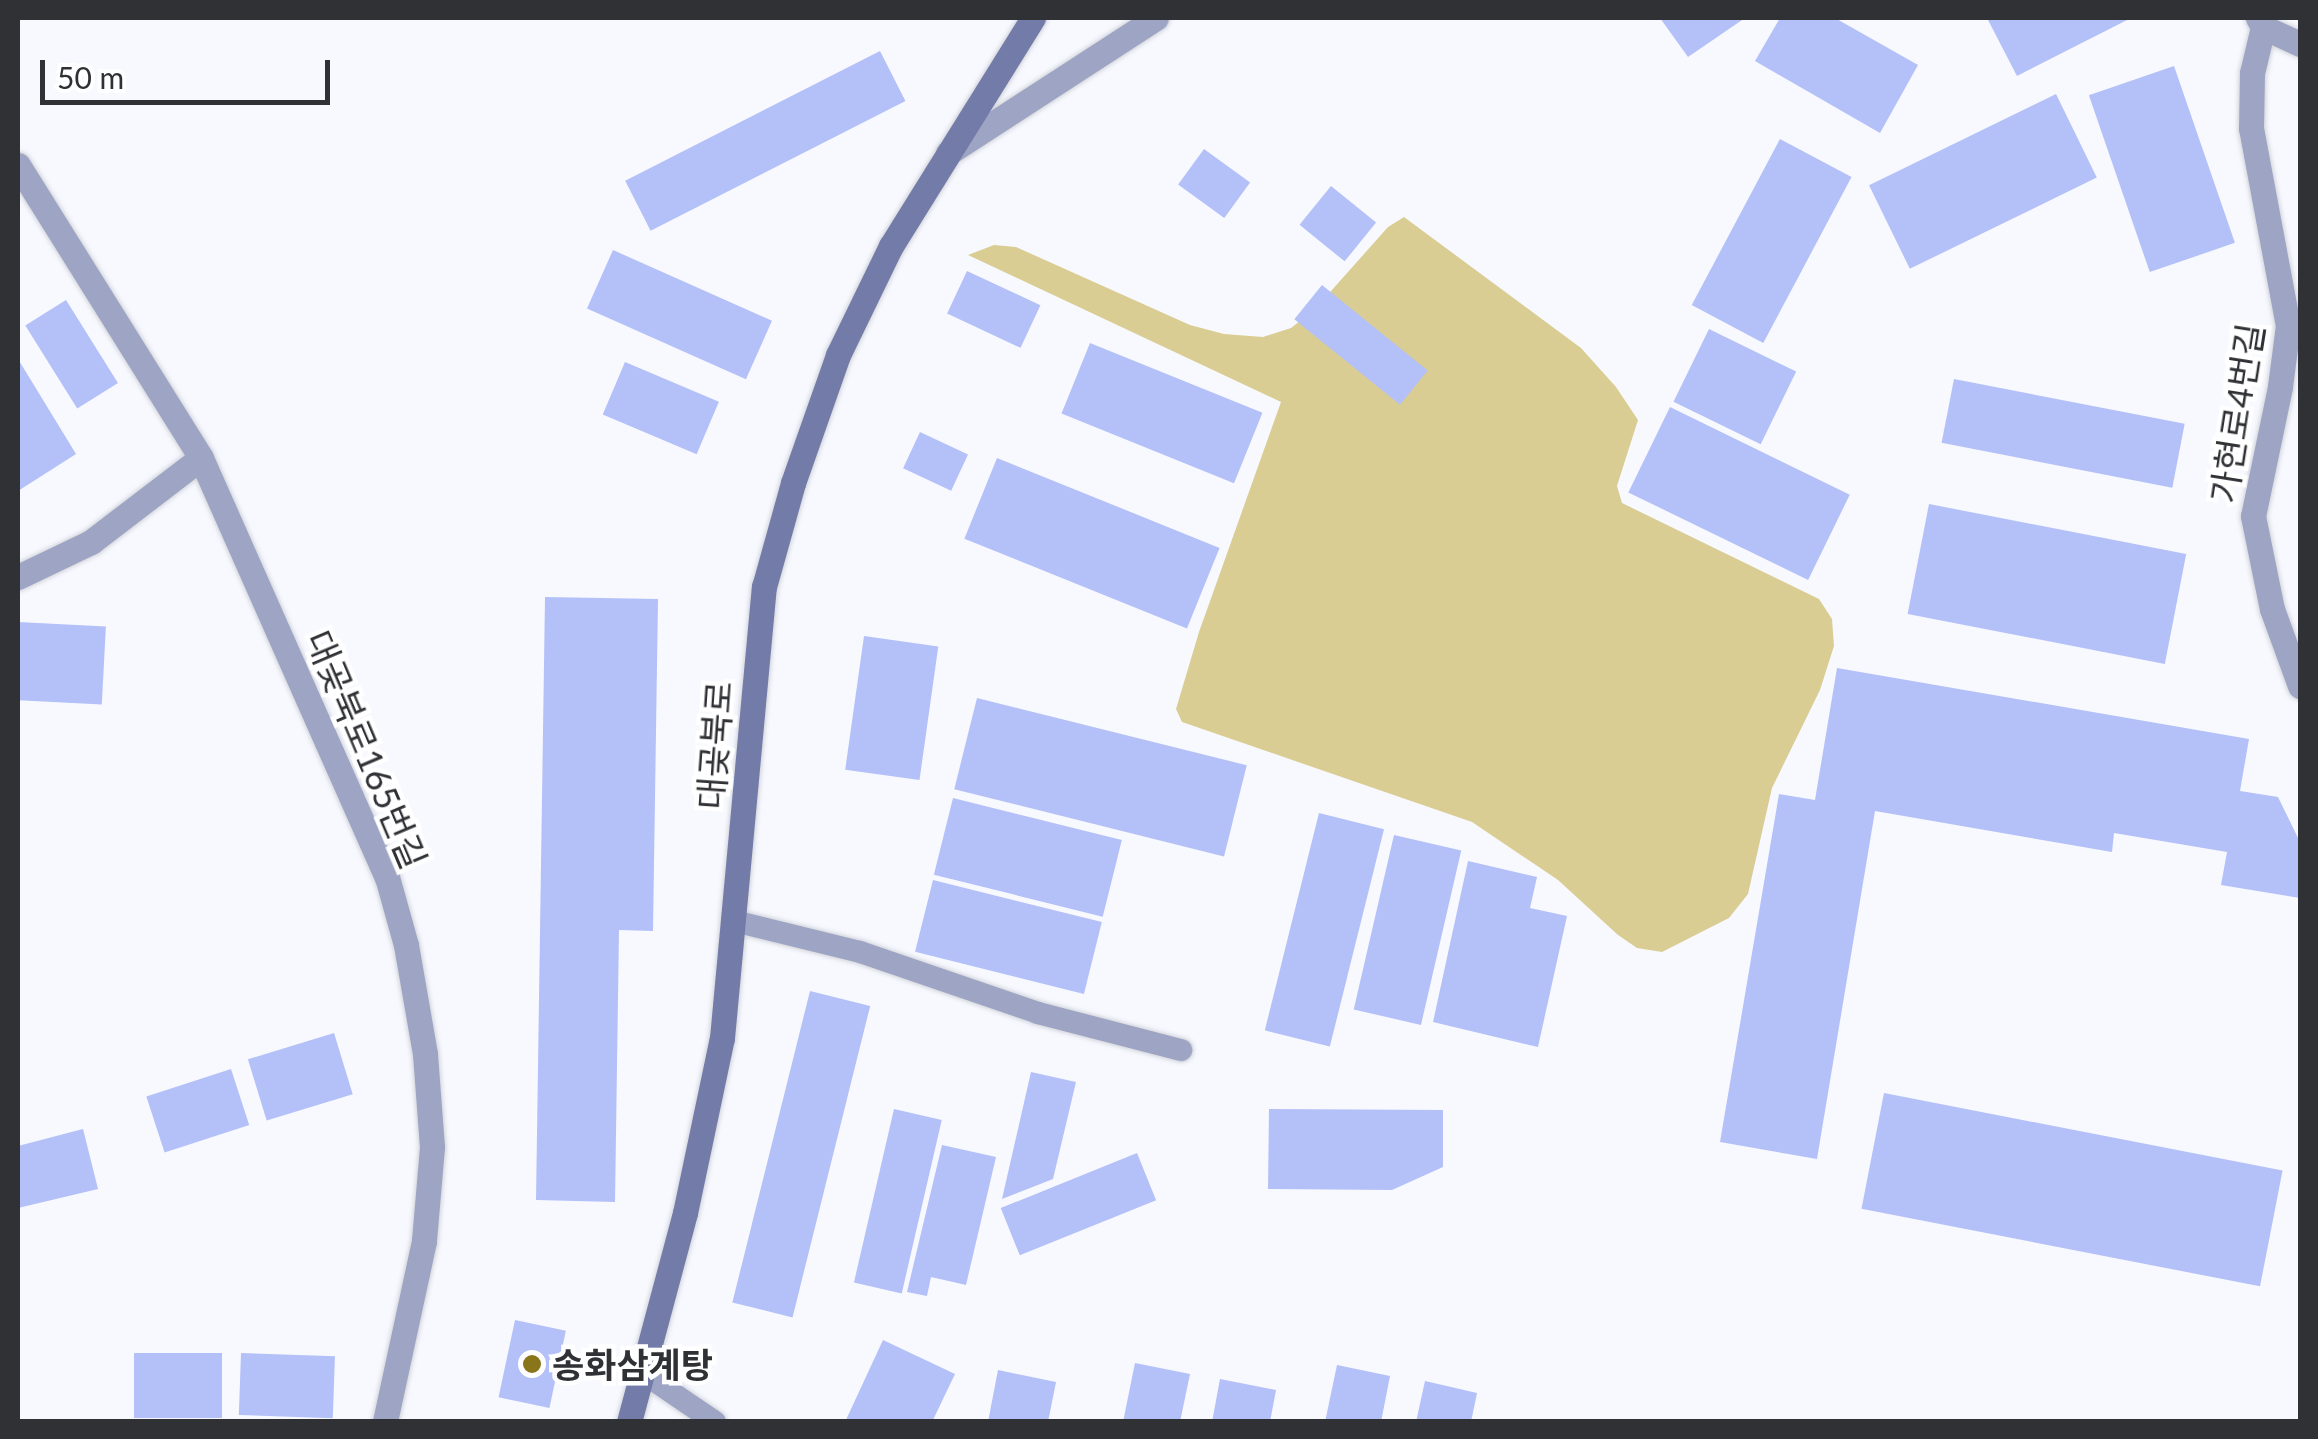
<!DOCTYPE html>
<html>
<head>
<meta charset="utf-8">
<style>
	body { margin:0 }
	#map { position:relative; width:2318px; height:1439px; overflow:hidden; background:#f7f9ff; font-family:Lato,"Noto Sans KR",sans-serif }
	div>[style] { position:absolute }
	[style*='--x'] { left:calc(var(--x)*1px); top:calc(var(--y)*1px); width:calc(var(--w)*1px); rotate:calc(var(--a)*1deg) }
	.green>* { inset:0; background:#dacd94 }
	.building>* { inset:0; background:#b4c0f8; transform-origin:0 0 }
	.roads { filter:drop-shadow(0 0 2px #d3d5db) drop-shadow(0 0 2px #d3d5db) }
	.lane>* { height:22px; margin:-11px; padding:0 11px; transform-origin:11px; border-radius:11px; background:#9ea5c4 }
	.street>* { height:25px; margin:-12.5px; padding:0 12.5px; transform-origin:12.5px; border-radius:12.5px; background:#9ea5c4 }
	.secondary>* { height:25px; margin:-12.5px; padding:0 12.5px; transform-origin:12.5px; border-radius:12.5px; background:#737ca8 }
	.dots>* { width:28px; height:28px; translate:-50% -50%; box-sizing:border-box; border:5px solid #fff; border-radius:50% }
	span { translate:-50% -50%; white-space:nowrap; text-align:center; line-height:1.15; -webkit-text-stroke:9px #fff; paint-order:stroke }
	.street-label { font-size:35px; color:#303135 }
	.poi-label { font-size:35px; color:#303135; font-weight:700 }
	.left { translate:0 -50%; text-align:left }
	.frame { position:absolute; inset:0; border:20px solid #303135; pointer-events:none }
	.scale { position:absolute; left:40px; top:60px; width:290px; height:45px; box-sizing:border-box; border:5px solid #303135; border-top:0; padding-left:12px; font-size:30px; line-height:35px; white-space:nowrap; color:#303135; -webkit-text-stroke:8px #fff; paint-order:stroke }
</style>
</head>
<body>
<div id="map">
	<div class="green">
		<div style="clip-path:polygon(1404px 217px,1581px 348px,1616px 387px,1638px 420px,1617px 486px,1622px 503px,1819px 599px,1832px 619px,1834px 646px,1820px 690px,1772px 788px,1748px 894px,1729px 918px,1662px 952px,1637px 948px,1618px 935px,1558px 880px,1472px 822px,1182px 722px,1176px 709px,1199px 632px,1281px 402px,968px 255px,994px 245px,1016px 247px,1190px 325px,1224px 334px,1263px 337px,1291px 328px,1315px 309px,1388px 227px)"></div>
	</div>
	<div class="building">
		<div style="clip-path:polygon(1660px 18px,1745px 18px,1688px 57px)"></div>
		<div style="clip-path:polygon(1780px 18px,1835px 18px,1918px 65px,1880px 133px,1755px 61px)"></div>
		<div style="clip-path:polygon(1987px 18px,2131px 18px,2017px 76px)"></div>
		<div style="left:880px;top:51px;width:56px;height:286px;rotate:63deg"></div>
		<div style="left:2174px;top:66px;width:187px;height:90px;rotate:71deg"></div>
		<div style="left:2056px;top:94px;width:93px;height:208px;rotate:64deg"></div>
		<div style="left:1780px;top:139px;width:81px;height:188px;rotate:28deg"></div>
		<div style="left:1204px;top:149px;width:57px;height:44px;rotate:36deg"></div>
		<div style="left:1331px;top:186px;width:58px;height:50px;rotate:39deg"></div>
		<div style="left:613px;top:250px;width:174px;height:64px;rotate:24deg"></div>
		<div style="left:967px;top:271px;width:81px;height:47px;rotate:25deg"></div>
		<div style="left:1322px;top:285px;width:136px;height:44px;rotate:39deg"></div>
		<div style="left:66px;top:300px;width:98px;height:48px;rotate:58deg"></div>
		<div style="left:1709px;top:329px;width:97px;height:81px;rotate:26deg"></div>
		<div style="left:1090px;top:343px;width:186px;height:76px;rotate:22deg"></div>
		<div style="clip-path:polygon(18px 359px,76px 454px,18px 491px)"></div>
		<div style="left:625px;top:362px;width:102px;height:57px;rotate:23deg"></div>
		<div style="left:1954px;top:379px;width:235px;height:65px;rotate:11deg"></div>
		<div style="left:1670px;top:407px;width:200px;height:95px;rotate:26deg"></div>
		<div style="left:920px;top:432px;width:53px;height:40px;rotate:25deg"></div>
		<div style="left:997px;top:458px;width:240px;height:87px;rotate:22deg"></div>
		<div style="left:1929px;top:504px;width:262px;height:112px;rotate:11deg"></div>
		<div style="clip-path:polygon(545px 597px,658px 599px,653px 931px,619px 930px,615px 1202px,536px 1200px)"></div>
		<div style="left:18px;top:622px;width:88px;height:78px;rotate:3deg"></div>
		<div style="left:864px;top:636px;width:75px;height:135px;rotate:8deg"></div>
		<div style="clip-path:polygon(1837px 668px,2249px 739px,2240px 791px,2278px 797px,2300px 842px,2300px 898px,2221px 885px,2227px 852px,2114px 833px,2112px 852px,1875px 811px,1817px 1159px,1720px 1142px,1779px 794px,1815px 800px)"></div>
		<div style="left:977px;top:698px;width:278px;height:94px;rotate:14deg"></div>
		<div style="left:953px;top:798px;width:174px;height:79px;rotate:14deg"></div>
		<div style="left:1319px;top:813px;width:67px;height:224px;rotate:14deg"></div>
		<div style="left:1394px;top:835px;width:69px;height:179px;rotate:13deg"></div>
		<div style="clip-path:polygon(1468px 861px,1537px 877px,1530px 908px,1567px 916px,1538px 1047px,1433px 1022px)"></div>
		<div style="left:933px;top:880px;width:174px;height:74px;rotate:14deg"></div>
		<div style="left:810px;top:991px;width:62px;height:321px;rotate:14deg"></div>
		<div style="left:334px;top:1033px;width:64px;height:90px;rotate:73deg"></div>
		<div style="left:231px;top:1069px;width:59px;height:89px;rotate:72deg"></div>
		<div style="clip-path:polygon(1031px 1072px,1076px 1082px,1053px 1179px,1002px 1199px)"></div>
		<div style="left:1884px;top:1093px;width:406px;height:118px;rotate:11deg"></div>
		<div style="left:894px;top:1109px;width:49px;height:178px;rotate:13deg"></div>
		<div style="clip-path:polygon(1269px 1109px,1443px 1110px,1443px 1167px,1392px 1190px,1268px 1189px)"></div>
		<div style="clip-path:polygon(83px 1129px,98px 1189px,18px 1208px,18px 1146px)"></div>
		<div style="clip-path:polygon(942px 1145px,996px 1157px,966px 1285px,931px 1277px,927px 1296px,907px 1292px)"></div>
		<div style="left:1137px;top:1153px;width:51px;height:147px;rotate:68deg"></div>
		<div style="left:515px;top:1320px;width:52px;height:79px;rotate:12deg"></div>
		<div style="clip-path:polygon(883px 1340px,955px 1374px,932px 1422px,845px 1422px)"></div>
		<div style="left:134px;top:1353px;width:88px;height:65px"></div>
		<div style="left:241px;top:1353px;width:94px;height:62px;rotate:2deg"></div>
		<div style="clip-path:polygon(1135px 1363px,1190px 1374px,1180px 1422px,1123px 1422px)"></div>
		<div style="clip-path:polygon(1337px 1365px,1390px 1376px,1381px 1422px,1325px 1422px)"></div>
		<div style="clip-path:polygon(998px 1370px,1056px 1382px,1048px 1422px,988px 1422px)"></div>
		<div style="clip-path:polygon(1220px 1379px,1276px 1390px,1270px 1422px,1212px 1422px)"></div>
		<div style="clip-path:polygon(1425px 1381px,1477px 1393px,1471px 1422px,1416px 1422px)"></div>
	</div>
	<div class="roads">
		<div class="lane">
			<div style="--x:734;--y:921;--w:130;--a:13.8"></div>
			<div style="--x:860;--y:952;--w:188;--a:18.9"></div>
			<div style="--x:1038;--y:1013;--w:148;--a:14.5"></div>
			<div style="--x:643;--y:1373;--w:87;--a:34.2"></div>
		</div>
		<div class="street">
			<div style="--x:2258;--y:18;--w:10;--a:61"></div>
			<div style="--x:2263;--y:27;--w:47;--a:103.4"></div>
			<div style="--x:2252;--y:73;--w:55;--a:91"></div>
			<div style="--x:2251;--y:128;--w:200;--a:79.4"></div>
			<div style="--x:2288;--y:325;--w:63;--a:97.4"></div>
			<div style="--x:2280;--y:387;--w:132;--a:101.8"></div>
			<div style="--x:2253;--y:516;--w:95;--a:78.5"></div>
			<div style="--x:2272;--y:609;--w:82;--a:70"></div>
			<div style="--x:2263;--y:27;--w:41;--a:24.7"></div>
			<div style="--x:948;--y:153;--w:248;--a:-33"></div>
			<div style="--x:18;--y:165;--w:345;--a:58"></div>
			<div style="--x:201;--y:458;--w:458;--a:66.1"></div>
			<div style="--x:387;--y:877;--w:71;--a:74.4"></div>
			<div style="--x:406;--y:945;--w:111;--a:80.1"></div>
			<div style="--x:425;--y:1054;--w:93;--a:85.7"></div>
			<div style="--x:432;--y:1147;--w:94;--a:94.9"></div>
			<div style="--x:424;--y:1241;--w:185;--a:102.2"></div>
			<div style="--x:18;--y:577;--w:81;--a:-25.6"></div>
			<div style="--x:91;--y:542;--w:138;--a:-37.4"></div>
		</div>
		<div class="secondary">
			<div style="--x:629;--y:1422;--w:216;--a:-75"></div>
			<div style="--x:685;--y:1213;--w:179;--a:-78.1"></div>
			<div style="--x:722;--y:1038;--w:453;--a:-84.7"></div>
			<div style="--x:764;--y:587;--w:108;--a:-74.4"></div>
			<div style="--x:793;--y:483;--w:136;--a:-70.6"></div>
			<div style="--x:838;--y:355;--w:121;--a:-64.1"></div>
			<div style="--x:891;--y:246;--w:269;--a:-58.1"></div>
		</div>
	</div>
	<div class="dots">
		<div style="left:532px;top:1364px;background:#89761a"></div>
	</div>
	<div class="street-label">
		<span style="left:2236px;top:413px;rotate:-81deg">가현로4번길</span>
		<span style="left:714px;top:745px;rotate:-86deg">대곶북로</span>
		<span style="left:367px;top:749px;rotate:67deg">대곶북로165번길</span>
	</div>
	<div class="poi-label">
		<span class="left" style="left:552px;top:1364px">송화삼계탕</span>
	</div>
	<div class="frame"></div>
	<div class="scale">50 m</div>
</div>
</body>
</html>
